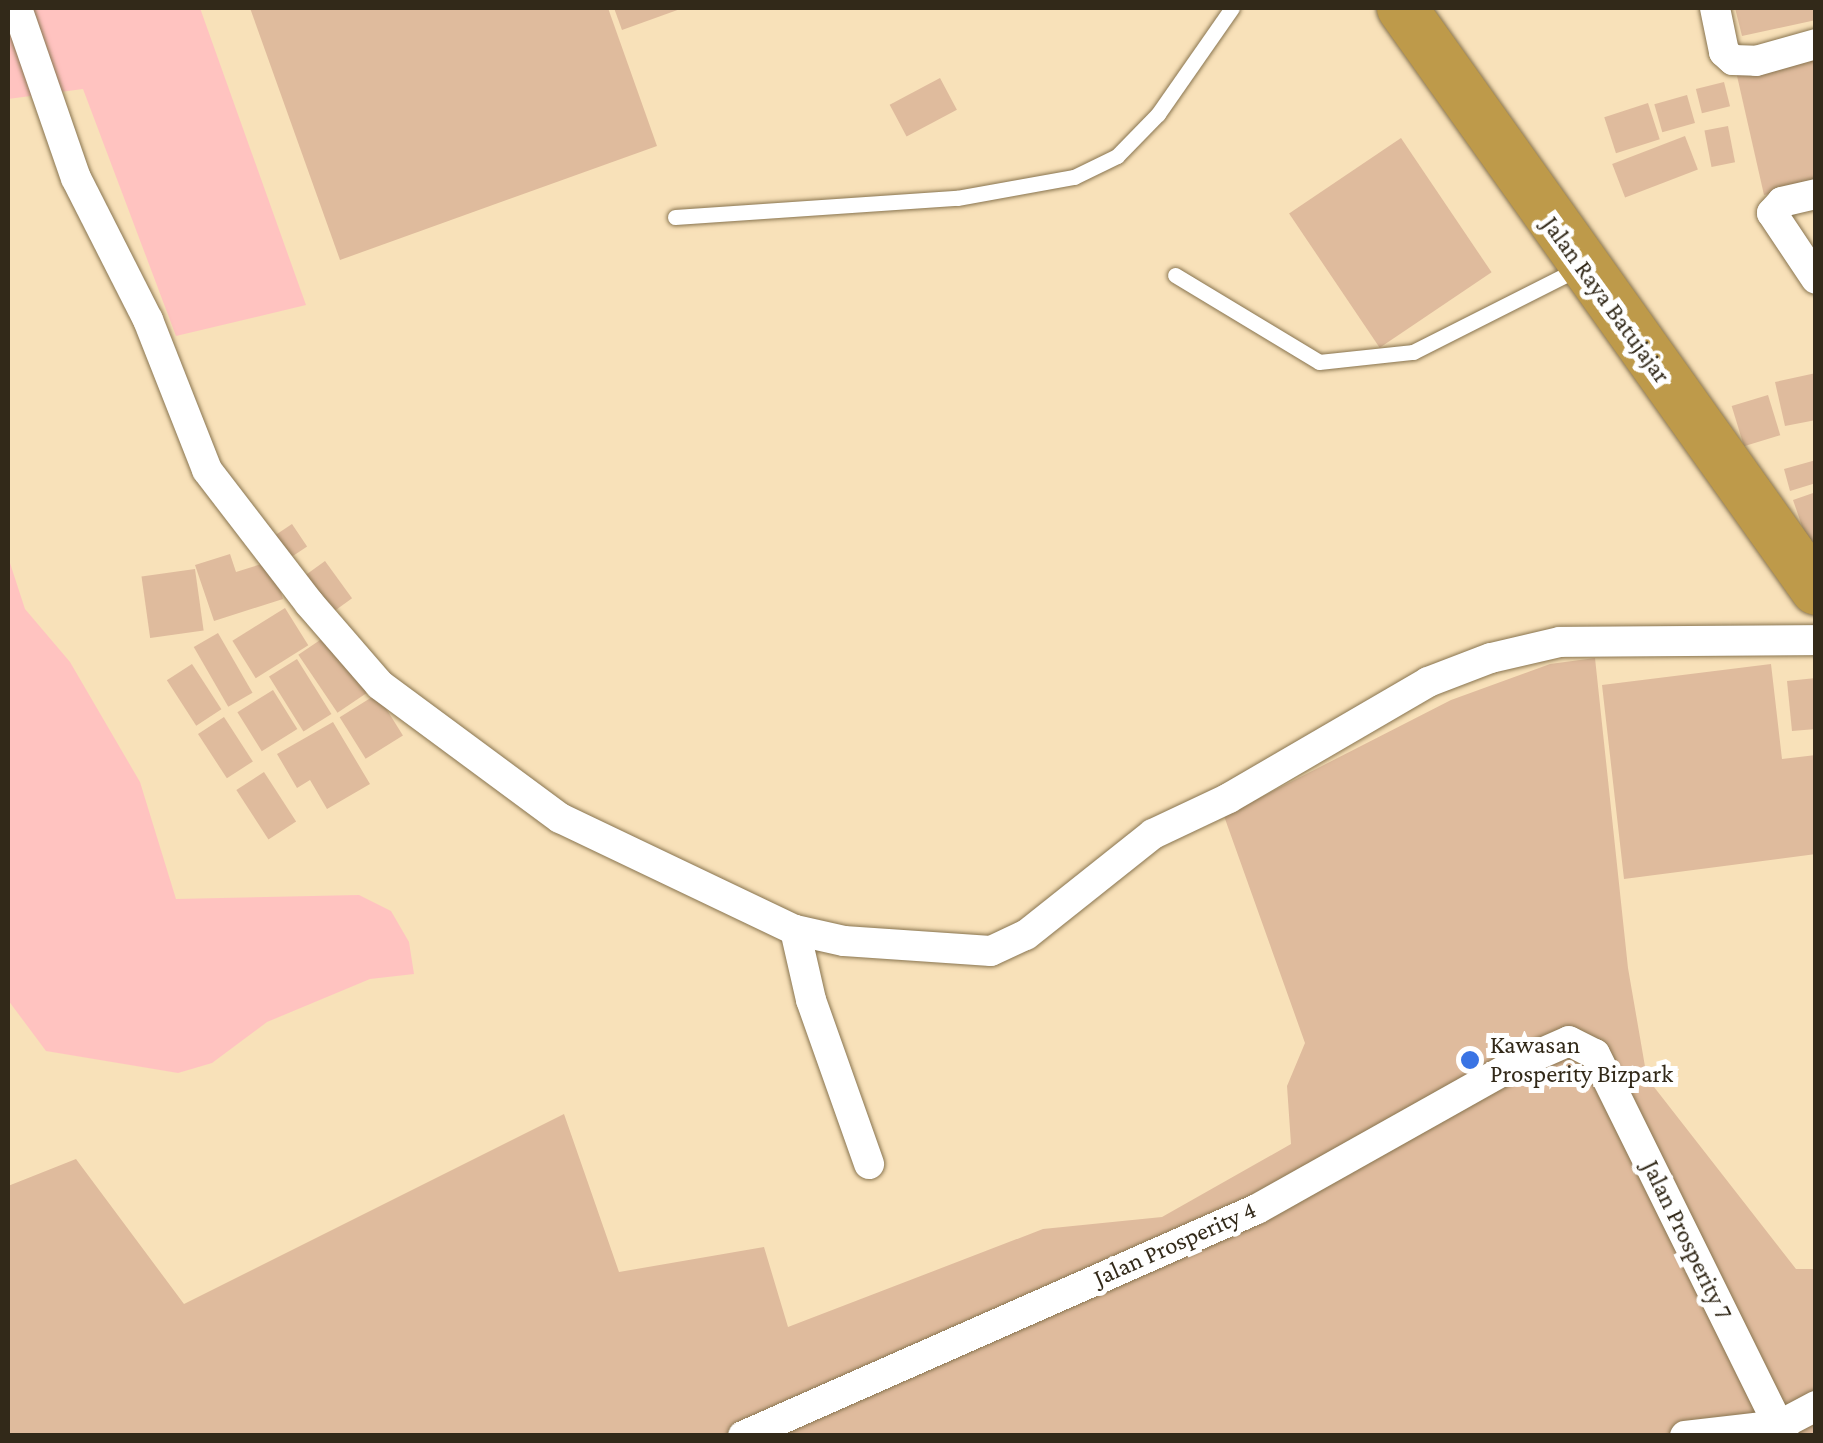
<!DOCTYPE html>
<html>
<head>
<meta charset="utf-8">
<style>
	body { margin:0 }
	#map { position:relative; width:1823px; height:1443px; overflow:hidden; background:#f8e1b9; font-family:"Crimson Pro",serif }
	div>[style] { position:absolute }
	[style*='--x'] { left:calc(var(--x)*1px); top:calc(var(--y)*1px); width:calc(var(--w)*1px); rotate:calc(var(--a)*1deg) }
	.green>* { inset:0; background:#ffc3c0 }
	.building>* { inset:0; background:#dfbb9d; transform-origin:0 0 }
	.roads { filter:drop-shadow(0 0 2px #88744f) drop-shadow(0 0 2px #88744f) }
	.service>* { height:15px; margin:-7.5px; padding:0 7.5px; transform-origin:7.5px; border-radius:7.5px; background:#fff }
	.minor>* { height:30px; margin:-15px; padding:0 15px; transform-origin:15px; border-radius:15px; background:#fff }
	.trunk>* { height:50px; margin:-25px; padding:0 25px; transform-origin:25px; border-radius:25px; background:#be9a4a }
	.dots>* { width:28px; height:28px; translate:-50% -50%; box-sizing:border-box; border:5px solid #fff; border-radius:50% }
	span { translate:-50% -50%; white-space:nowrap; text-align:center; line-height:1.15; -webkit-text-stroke:10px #fff; paint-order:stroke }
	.street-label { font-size:25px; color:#322919 }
	.poi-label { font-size:25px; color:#322919 }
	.left { translate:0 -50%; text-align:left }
	.frame { position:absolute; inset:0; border:10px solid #322919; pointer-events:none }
</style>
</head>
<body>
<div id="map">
	<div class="green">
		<div style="clip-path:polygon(8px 8px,200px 8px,306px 305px,176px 336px,83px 89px,8px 99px)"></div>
		<div style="clip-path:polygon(8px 557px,25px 609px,70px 662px,140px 782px,176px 899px,359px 895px,391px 911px,409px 942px,414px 974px,370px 979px,267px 1022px,212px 1063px,178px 1073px,46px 1051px,8px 1000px)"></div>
	</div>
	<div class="building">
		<div style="clip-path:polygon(250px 8px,608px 8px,657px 146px,340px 260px)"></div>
		<div style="clip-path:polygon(614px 8px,683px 8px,622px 30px)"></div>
		<div style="clip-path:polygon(1735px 8px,1816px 8px,1816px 20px,1742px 36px)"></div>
		<div style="clip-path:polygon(1816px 49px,1816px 184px,1764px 195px,1735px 67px)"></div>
		<div style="left:940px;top:78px;width:36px;height:57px;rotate:62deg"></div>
		<div style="left:1724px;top:82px;width:25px;height:29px;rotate:76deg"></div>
		<div style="left:1687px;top:95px;width:29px;height:34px;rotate:74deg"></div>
		<div style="left:1648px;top:103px;width:38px;height:46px;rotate:72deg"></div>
		<div style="left:1728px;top:126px;width:37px;height:24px;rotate:79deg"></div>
		<div style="left:1685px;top:136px;width:36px;height:78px;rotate:69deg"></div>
		<div style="left:1401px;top:138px;width:162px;height:135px;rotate:56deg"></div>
		<div style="clip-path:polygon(1816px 373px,1816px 420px,1785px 426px,1775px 382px)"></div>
		<div style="left:1768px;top:395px;width:42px;height:38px;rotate:73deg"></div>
		<div style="clip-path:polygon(1816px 460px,1816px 483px,1790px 491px,1784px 469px)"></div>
		<div style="clip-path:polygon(1816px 492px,1816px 564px,1815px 564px,1793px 500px)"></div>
		<div style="left:292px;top:524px;width:27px;height:23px;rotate:56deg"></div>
		<div style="clip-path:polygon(230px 554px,236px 572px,271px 561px,283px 599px,214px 621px,195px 565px)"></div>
		<div style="left:325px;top:561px;width:46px;height:29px;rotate:54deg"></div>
		<div style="left:195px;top:569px;width:62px;height:54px;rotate:82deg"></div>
		<div style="left:285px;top:608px;width:44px;height:62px;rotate:58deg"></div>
		<div style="left:218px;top:633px;width:69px;height:28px;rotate:60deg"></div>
		<div style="left:329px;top:634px;width:70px;height:37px;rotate:56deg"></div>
		<div style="clip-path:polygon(1595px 658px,1628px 968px,1647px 1078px,1796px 1269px,1816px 1269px,1816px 1436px,8px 1436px,8px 1186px,76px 1159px,184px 1304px,564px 1114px,619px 1272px,764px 1247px,788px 1327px,1043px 1229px,1162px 1217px,1291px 1144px,1287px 1086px,1305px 1043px,1224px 816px,1451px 700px,1550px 664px)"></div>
		<div style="left:297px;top:659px;width:65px;height:33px;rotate:58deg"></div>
		<div style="left:192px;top:664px;width:54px;height:30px;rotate:57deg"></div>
		<div style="clip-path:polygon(1771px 664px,1782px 759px,1816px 755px,1816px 854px,1624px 879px,1602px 685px)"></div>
		<div style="clip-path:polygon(1816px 678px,1816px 729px,1792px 731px,1787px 681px)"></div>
		<div style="left:273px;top:690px;width:46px;height:42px;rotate:58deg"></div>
		<div style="left:377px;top:694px;width:49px;height:44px;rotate:58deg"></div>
		<div style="left:224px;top:717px;width:53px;height:31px;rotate:57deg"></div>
		<div style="clip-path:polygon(333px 722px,370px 784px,327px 809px,310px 780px,297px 788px,277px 754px)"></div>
		<div style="left:264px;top:772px;width:59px;height:33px;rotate:57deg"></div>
	</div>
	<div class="roads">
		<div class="service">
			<div style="--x:675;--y:217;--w:283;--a:-3.9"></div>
			<div style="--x:957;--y:198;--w:119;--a:-10.2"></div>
			<div style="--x:1074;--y:177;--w:48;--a:-26"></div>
			<div style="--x:1117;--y:156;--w:59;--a:-45.7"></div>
			<div style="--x:1158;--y:114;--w:129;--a:-55.1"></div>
			<div style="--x:1175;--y:275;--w:168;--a:31.1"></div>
			<div style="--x:1319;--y:362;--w:95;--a:-6.1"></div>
			<div style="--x:1413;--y:352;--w:188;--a:-26.8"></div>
		</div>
		<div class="minor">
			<div style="--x:17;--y:8;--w:180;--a:70.9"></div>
			<div style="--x:76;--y:178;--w:159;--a:63.1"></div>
			<div style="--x:148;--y:320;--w:161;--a:68.5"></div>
			<div style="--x:207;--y:470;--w:168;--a:52.5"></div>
			<div style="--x:309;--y:603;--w:108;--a:49.1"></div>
			<div style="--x:380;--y:685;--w:224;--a:36.5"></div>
			<div style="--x:560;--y:818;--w:260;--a:25.5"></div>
			<div style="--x:795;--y:930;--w:50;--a:12.7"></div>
			<div style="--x:844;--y:941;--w:147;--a:3.9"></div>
			<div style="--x:991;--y:951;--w:38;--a:-25"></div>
			<div style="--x:1026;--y:935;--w:162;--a:-38.5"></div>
			<div style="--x:1153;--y:834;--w:84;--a:-25.3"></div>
			<div style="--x:1229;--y:798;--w:230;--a:-30.2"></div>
			<div style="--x:1428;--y:682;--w:67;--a:-20.9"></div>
			<div style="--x:1491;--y:658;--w:71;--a:-13.1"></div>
			<div style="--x:1560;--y:642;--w:256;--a:-0.4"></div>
			<div style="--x:1715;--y:8;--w:45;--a:78.4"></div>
			<div style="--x:1724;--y:52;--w:12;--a:42"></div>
			<div style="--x:1733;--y:60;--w:23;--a:2"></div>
			<div style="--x:1756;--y:61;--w:62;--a:-15.8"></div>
			<div style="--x:1816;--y:194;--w:35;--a:167"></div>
			<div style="--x:1782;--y:202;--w:15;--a:132"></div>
			<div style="--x:1772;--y:213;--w:79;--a:56.3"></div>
			<div style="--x:795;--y:930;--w:72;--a:77.1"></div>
			<div style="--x:811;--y:1000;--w:174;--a:70.5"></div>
			<div style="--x:743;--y:1436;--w:562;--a:-23.83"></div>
			<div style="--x:1257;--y:1209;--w:290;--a:-29.3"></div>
			<div style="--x:1510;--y:1067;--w:64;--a:-23.8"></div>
			<div style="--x:1569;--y:1041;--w:29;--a:27"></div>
			<div style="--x:1595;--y:1054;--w:426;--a:63.7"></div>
			<div style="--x:1685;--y:1436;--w:96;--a:-6.6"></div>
			<div style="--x:1780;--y:1425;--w:41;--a:-27.8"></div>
		</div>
		<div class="trunk">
			<div style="--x:1402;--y:8;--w:714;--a:54.57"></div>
		</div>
	</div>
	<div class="dots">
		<div style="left:1470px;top:1060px;background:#3a74e4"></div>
	</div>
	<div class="street-label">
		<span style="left:1606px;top:300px;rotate:54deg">Jalan Raya Batujajar</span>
		<span style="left:1687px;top:1240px;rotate:64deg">Jalan Prosperity 7</span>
		<span style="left:1175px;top:1244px;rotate:-24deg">Jalan Prosperity 4</span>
	</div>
	<div class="poi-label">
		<span class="left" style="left:1490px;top:1060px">Kawasan<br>Prosperity Bizpark</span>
	</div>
	<div class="frame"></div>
</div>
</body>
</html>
